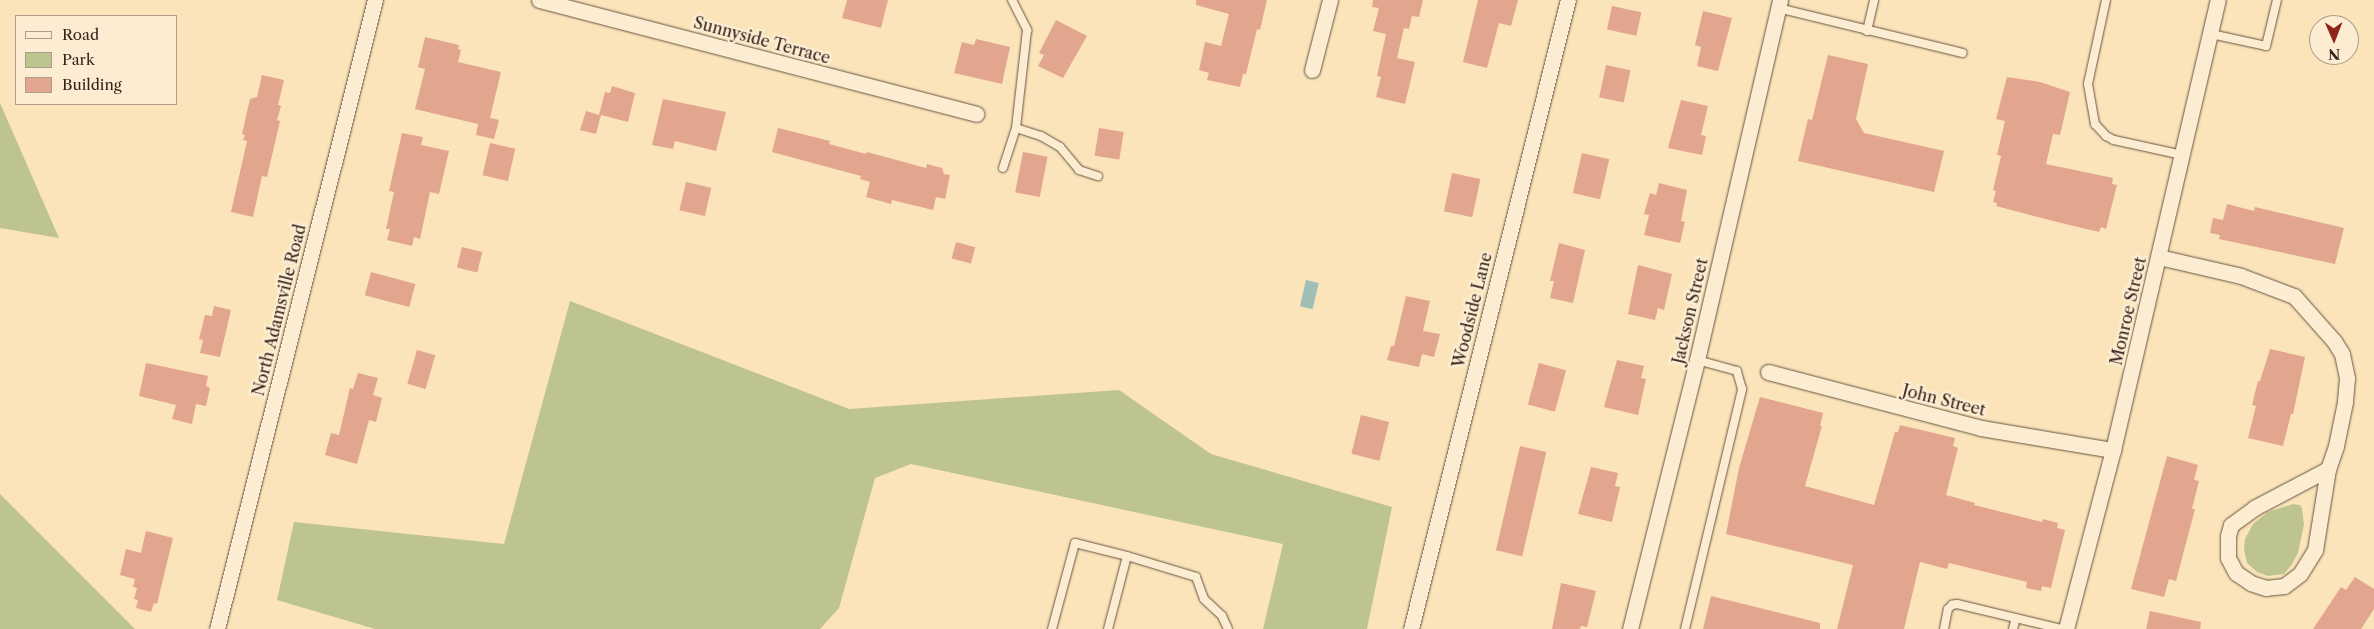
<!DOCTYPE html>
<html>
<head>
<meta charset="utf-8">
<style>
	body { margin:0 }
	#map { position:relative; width:2374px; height:629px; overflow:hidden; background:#fbe4b9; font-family:"Libre Caslon Text",serif }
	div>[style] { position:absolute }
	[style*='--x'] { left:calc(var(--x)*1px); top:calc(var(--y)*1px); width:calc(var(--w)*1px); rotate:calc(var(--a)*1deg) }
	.green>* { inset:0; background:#bec490 }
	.water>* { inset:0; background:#9fbeb5; transform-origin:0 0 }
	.building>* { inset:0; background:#e2a58e; transform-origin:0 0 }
	.roads { filter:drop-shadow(0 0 1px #665342) drop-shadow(0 0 1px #665342) }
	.service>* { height:8px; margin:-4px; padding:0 4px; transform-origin:4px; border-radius:4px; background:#fcedd2 }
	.minor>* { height:15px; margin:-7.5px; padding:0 7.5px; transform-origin:7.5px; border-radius:7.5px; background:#fcedd2 }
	span { translate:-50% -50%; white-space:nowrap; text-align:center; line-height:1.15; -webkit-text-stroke:5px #fcedd2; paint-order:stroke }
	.street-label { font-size:16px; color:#34231b }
	.legend { position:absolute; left:15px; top:15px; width:162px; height:90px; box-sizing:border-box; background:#fcedd2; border:1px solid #ac9c89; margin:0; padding:6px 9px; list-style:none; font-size:15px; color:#34231b }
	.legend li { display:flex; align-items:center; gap:10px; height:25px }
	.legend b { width:25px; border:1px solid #ac9c89 }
	.north { position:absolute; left:2309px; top:15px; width:50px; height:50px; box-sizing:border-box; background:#fcedd2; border:1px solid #ac9c89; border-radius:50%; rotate:179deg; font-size:14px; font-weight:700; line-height:20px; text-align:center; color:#34231b }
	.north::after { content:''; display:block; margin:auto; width:18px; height:22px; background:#8f2418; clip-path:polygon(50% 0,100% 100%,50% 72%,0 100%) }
</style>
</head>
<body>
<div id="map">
	<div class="green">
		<div style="clip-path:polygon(0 103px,59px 238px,0 228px)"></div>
		<div style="clip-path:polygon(570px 301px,849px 409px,1119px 390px,1211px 454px,1392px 507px,1367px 629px,1263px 629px,1283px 544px,911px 464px,875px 478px,839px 608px,820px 629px,375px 629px,277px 600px,294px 522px,504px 544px)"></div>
		<div style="clip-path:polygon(0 494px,135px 629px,0 629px)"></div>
		<div style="clip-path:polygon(2293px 504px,2300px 505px,2302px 509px,2304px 524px,2298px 553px,2292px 564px,2284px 574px,2268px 576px,2257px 572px,2247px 563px,2244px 549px,2245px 539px,2253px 524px,2268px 512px)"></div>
	</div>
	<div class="water">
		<div style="left:1306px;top:280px;width:13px;height:27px;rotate:13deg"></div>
	</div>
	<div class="building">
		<div style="clip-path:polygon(847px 0,888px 0,881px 28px,842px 18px)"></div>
		<div style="clip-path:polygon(1196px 0,1267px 0,1260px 30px,1257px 29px,1246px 74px,1243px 74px,1240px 87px,1207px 80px,1209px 73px,1199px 70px,1205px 42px,1221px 46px,1229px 14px,1196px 5px)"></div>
		<div style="clip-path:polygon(1373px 0,1423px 0,1419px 17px,1412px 16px,1409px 29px,1404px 28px,1397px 58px,1415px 62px,1405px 104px,1376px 97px,1381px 77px,1377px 76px,1386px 34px,1373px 31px,1379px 8px,1372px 7px)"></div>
		<div style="clip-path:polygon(1478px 0,1518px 0,1511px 26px,1499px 23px,1487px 68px,1463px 62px)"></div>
		<div style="left:1612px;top:6px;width:30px;height:24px;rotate:12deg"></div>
		<div style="clip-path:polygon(1703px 11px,1732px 18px,1718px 71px,1697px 66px,1701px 47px,1695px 45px)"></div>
		<div style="clip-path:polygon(1056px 20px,1087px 36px,1063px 78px,1038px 66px,1044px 55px,1039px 53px)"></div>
		<div style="clip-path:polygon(425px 37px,459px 45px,458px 49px,461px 50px,458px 62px,501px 72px,490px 118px,499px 120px,494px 139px,476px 135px,478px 124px,415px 109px,425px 69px,418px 67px)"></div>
		<div style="clip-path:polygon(976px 39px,1010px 47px,1002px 84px,954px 73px,962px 42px,974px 45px)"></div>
		<div style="clip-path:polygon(1828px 55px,1868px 64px,1856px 119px,1864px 133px,1944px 151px,1934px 192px,1798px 161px,1808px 119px,1812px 120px)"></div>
		<div style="left:1606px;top:65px;width:25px;height:33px;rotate:12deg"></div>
		<div style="clip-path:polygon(262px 75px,284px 80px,278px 105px,281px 106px,277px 120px,280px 121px,267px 177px,262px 176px,253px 217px,231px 212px,247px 141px,243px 140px,245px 135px,242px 134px,250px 99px,257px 97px)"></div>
		<div style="clip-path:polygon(2007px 77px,2040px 82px,2070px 92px,2060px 135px,2053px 134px,2046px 164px,2113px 178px,2112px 184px,2117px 185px,2106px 229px,2101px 227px,2099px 232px,2057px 222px,1996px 206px,1997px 203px,1993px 202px,1996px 191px,1993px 190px,2001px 156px,1997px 155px,2005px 121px,1996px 119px)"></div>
		<div style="clip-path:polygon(612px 86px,635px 93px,628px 122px,601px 115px,596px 134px,580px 130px,586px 111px,599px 115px,605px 92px,610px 93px)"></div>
		<div style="clip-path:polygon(663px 99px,726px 112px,716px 151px,675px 141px,673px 149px,652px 145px)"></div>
		<div style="clip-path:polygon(1681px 100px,1708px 106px,1701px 135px,1706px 136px,1702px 155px,1668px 148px)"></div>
		<div style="clip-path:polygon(778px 128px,830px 141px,829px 144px,866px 154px,867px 152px,926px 168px,927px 164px,942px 168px,944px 174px,950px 175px,945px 199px,936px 197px,933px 210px,892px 200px,891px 204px,866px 197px,870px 182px,860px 179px,861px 176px,772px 152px)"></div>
		<div style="left:1099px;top:128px;width:25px;height:28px;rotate:9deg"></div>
		<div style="clip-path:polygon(402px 133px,423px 137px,421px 145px,449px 151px,439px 194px,430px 192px,420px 239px,414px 237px,412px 246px,387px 240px,390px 229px,386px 229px,394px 192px,389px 191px)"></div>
		<div style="left:490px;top:143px;width:26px;height:33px;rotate:13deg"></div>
		<div style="left:1023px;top:152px;width:25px;height:41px;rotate:11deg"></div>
		<div style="left:1582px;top:153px;width:28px;height:41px;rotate:13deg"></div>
		<div style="left:1452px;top:173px;width:29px;height:39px;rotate:12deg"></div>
		<div style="left:686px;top:182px;width:26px;height:29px;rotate:13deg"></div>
		<div style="clip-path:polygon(1659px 183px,1687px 190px,1681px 221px,1685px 222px,1680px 243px,1644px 235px,1649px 215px,1644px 214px,1650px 193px,1656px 195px)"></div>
		<div style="clip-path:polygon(2227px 204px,2254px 211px,2255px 207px,2344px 228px,2335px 264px,2219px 239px,2220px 235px,2210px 233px,2213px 218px,2223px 220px)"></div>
		<div style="left:956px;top:242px;width:20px;height:17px;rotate:15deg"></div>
		<div style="clip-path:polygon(1559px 243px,1585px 250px,1573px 303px,1550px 298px,1554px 281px,1550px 281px)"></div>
		<div style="left:462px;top:247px;width:21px;height:21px;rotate:14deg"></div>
		<div style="clip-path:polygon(1638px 265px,1672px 274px,1664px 310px,1658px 308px,1655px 320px,1628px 314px)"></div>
		<div style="left:371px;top:272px;width:46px;height:24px;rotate:15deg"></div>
		<div style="clip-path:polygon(1406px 296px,1430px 301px,1423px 331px,1440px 334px,1434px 357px,1422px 354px,1419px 367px,1387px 360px,1391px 346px,1394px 346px)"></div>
		<div style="clip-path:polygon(214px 306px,231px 310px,220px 357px,200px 353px,203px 340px,199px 339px,205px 315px,212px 316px)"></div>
		<div style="clip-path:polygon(2270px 349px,2305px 357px,2293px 414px,2291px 414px,2283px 446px,2248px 438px,2256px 406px,2252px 405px,2258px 381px,2260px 381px)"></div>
		<div style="left:417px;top:350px;width:19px;height:35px;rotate:16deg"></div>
		<div style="clip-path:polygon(1617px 360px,1644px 366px,1641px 378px,1646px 379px,1638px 415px,1604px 407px)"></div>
		<div style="clip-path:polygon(146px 363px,208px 376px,206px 386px,210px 388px,206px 406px,196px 404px,192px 424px,172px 419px,176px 405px,139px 396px)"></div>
		<div style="left:1539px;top:363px;width:28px;height:43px;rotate:15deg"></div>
		<div style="clip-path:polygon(358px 373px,378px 378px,373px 395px,382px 398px,376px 422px,369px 420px,357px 464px,325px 455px,331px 433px,339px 435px,350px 388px,353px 389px)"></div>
		<div style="clip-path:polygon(1760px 397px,1823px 413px,1820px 426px,1822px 426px,1805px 486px,1874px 505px,1895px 432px,1898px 432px,1900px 425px,1955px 438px,1953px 446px,1958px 448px,1946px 495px,1975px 503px,1974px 505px,2042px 522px,2043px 519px,2058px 523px,2057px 528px,2065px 530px,2051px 588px,2042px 586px,2041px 591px,2026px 588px,2027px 582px,1949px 563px,1947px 569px,1920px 562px,1904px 629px,1837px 629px,1853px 565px,1726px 534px,1739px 468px)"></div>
		<div style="left:1361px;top:415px;width:29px;height:40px;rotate:14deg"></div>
		<div style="left:1520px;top:446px;width:27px;height:107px;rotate:13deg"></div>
		<div style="clip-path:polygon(2167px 456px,2198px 465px,2194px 480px,2199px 481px,2192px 509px,2195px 509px,2176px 581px,2169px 579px,2164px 597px,2131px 589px)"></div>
		<div style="clip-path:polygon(1591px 467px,1618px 473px,1615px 486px,1620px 487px,1612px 522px,1578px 514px)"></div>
		<div style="clip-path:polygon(146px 531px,173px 538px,157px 604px,154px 603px,151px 612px,136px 608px,138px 600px,134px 599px,137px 588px,133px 587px,135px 579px,120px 575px,126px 549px,141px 553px)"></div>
		<div style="clip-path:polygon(2355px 577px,2374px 589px,2374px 609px,2361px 629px,2313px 629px,2341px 587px,2346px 590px)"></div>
		<div style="clip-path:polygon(1561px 583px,1596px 591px,1587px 627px,1581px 626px,1580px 629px,1552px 629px)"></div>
		<div style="clip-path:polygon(1711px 596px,1820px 623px,1820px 629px,1703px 629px)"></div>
		<div style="clip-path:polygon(2150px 611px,2201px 622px,2200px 629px,2146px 629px)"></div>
	</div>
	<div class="roads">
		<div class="service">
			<div style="--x:1012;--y:0;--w:34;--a:63"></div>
			<div style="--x:1027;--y:30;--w:99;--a:96.4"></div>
			<div style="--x:1016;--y:128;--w:26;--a:18"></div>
			<div style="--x:1041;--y:136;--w:22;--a:30"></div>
			<div style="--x:1060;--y:147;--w:30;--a:50"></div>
			<div style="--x:1079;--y:170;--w:20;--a:18"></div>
			<div style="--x:2106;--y:0;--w:86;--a:102.1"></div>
			<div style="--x:2088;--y:84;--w:41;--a:80.1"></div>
			<div style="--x:2095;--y:124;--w:16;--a:47"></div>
			<div style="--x:2106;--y:136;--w:9;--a:27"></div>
			<div style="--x:2114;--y:140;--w:70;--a:12.4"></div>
			<div style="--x:1778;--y:8;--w:190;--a:13.7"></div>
			<div style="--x:1867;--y:31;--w:32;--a:-77"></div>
			<div style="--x:2211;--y:34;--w:56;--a:12.3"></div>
			<div style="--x:2266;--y:46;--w:47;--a:-76.6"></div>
			<div style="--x:1003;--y:168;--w:42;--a:-72"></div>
			<div style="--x:1052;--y:629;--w:89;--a:-75"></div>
			<div style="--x:1075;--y:543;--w:54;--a:14"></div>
			<div style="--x:1108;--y:629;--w:75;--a:-75.4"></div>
			<div style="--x:1127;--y:556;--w:72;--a:16.9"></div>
			<div style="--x:1196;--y:577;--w:23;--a:70"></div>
			<div style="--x:1204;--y:599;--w:25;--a:43"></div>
			<div style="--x:1222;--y:616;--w:14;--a:65"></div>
			<div style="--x:1685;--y:629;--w:247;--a:-76.6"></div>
			<div style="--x:1742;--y:389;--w:19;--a:-106"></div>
			<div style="--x:1737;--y:371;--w:41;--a:-164.6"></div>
			<div style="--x:1944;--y:629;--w:20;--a:-79"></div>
			<div style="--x:1948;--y:609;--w:6;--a:-45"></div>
			<div style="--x:1952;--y:605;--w:5;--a:-11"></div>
			<div style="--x:1957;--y:604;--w:108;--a:13.4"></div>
			<div style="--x:2013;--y:629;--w:11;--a:-75"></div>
		</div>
		<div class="minor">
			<div style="--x:539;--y:0;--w:452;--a:14.6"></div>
			<div style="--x:1312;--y:70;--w:72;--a:-75.6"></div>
			<div style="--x:2159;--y:257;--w:84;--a:13"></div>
			<div style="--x:2241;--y:276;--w:57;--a:20.7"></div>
			<div style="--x:2294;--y:296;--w:60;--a:48.4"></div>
			<div style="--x:2334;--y:341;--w:15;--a:58"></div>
			<div style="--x:2342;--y:354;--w:25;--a:78"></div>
			<div style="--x:2347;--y:378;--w:24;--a:95"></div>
			<div style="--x:2345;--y:402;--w:45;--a:101.6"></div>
			<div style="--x:2336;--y:446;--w:24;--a:109"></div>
			<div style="--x:2328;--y:469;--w:82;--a:99.1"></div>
			<div style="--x:2315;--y:550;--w:28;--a:122"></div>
			<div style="--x:2300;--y:574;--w:20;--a:143"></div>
			<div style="--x:2284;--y:586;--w:18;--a:174"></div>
			<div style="--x:2266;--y:588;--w:16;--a:-162"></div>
			<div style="--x:2251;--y:583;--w:18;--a:-146"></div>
			<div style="--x:2236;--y:573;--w:17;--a:-118"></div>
			<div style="--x:2228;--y:558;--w:22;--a:-90"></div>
			<div style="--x:2228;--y:536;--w:11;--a:-75"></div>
			<div style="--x:2231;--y:525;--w:29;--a:-36"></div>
			<div style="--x:2254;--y:508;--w:84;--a:-27.8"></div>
			<div style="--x:1768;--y:372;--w:220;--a:14.7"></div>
			<div style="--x:1981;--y:428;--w:134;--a:9.5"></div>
			<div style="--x:217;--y:629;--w:649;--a:-75.9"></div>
			<div style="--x:1411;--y:629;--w:648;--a:-75.99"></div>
			<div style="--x:1630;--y:629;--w:277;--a:-76"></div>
			<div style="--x:1697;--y:360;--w:369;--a:-77"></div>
			<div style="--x:2066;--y:629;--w:185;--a:-75.3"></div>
			<div style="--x:2113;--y:450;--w:462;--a:-76.9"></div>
		</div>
	</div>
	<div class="street-label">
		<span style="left:762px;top:40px;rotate:15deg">Sunnyside Terrace</span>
		<span style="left:279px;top:310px;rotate:-76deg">North Adamsville Road</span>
		<span style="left:1472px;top:310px;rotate:-76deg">Woodside Lane</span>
		<span style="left:1690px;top:311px;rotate:-77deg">Jackson Street</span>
		<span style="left:2128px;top:311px;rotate:-77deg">Monroe Street</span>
		<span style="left:1944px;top:400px;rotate:14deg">John Street</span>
	</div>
	<ul class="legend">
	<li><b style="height:6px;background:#fcedd2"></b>Road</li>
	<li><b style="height:14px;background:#bec490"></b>Park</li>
	<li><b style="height:14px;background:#e2a58e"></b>Building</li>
	</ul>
	<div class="north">N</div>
</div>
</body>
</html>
